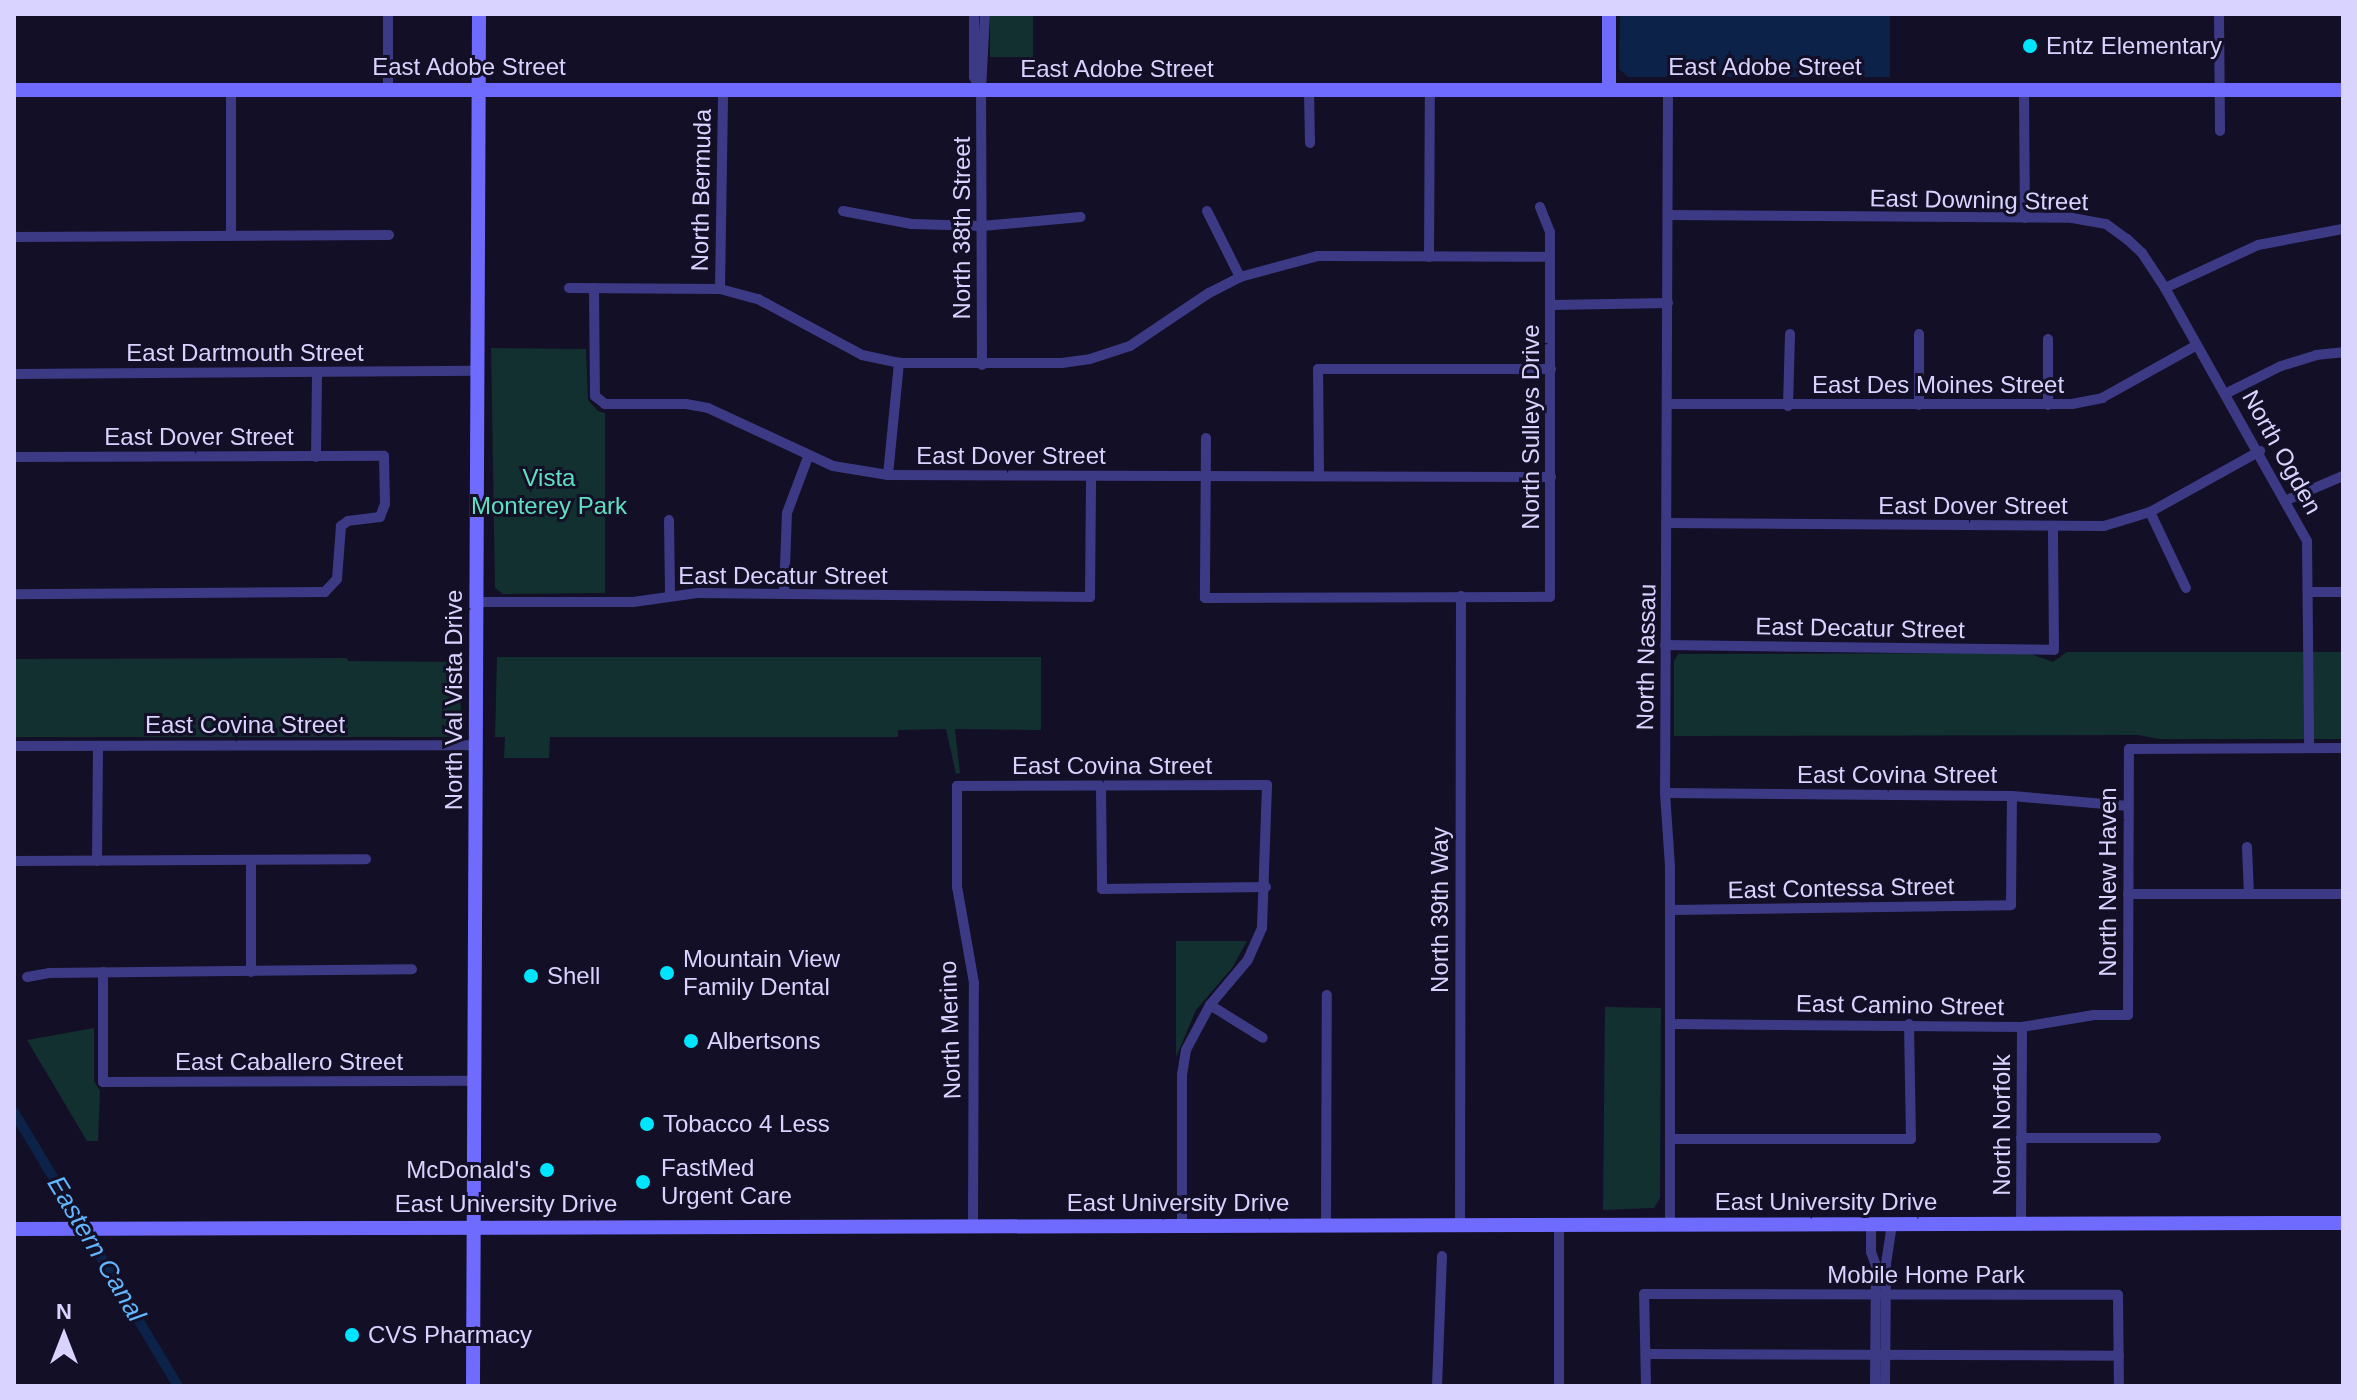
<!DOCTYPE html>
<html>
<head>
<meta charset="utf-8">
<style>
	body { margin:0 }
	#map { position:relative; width:2357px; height:1400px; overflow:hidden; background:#130f26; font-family:Arial,sans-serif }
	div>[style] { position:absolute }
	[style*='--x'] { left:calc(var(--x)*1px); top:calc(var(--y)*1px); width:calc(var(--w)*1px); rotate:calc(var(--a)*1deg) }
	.green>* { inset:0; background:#12302f; transform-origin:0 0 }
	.water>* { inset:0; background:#0c2248 }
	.canal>* { height:10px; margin:-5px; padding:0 5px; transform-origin:5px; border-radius:5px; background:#0c2248 }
	.street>* { height:10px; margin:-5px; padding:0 5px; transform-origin:5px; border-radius:5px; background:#3d3a85 }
	.secondary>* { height:14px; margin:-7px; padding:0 7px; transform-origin:7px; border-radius:7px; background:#6f6bff }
	.dots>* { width:22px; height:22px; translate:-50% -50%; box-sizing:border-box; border:4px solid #130f26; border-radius:50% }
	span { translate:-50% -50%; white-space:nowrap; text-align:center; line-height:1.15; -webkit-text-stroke:6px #130f26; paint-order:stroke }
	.poi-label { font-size:24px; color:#d9d4ff }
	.left { translate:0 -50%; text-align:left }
	.right { translate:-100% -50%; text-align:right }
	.street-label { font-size:24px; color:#d9d4ff }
	.park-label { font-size:24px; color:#5fe0c0 }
	.water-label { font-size:26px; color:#62b6ff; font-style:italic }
	.frame { position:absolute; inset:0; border:16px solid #d9d4ff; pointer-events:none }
	.north { position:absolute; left:24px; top:1296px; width:80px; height:80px; -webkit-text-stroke:6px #130f26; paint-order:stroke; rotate:0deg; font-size:22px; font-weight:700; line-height:32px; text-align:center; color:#d9d4ff }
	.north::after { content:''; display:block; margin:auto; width:28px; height:36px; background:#d9d4ff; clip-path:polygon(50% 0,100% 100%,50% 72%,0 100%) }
</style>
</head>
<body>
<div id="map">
	<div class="green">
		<div style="left:990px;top:14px;width:43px;height:43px"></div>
		<div style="clip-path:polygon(491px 348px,586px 349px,588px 400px,598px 411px,605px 413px,605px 593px,503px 594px,495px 588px)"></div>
		<div style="clip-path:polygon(2067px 652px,2343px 652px,2343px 739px,2159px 739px,2138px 735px,1674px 736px,1674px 661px,1678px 654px,2028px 653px,2053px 662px)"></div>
		<div style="clip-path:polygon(497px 657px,1041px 657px,1041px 730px,955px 729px,960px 773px,956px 774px,946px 729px,898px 730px,898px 737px,550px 737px,549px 758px,504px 758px,505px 737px,495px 737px)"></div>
		<div style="clip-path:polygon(347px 658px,348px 661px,460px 662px,461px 727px,456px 737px,14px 737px,14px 659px)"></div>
		<div style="clip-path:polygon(1176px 941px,1247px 941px,1232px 968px,1196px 1010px,1176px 1057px)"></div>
		<div style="clip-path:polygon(1605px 1007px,1661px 1008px,1660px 1198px,1654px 1208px,1603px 1210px)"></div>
		<div style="clip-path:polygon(94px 1028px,94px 1081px,100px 1091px,98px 1141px,87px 1141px,27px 1040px)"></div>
	</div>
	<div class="water">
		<div style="clip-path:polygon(1620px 14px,1890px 14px,1890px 77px,1628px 77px,1619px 69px)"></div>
	</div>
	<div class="canal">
		<div style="--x:14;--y:1112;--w:319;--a:59.1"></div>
	</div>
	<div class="street">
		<div style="--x:388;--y:14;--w:74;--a:90"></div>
		<div style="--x:974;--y:14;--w:63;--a:90"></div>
		<div style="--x:974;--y:77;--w:15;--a:62"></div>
		<div style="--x:2219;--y:14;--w:117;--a:89.5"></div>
		<div style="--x:2024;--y:88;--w:130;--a:89.6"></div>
		<div style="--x:1668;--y:90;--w:703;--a:90.24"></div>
		<div style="--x:1665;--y:793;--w:73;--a:86.1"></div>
		<div style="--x:1670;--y:866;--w:358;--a:90"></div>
		<div style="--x:1309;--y:91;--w:52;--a:88.9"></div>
		<div style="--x:843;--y:211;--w:70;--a:10.7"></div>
		<div style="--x:912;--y:224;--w:70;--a:1.6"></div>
		<div style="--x:982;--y:226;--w:99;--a:-5.2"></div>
		<div style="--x:1207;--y:211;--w:74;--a:63.4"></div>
		<div style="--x:1668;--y:215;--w:404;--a:0.4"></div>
		<div style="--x:2072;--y:218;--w:35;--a:10"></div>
		<div style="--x:2106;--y:224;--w:26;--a:36"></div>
		<div style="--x:2127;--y:239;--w:21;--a:43"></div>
		<div style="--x:2142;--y:253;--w:42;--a:56.7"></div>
		<div style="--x:2165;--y:288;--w:290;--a:60.7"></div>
		<div style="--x:2307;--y:541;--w:207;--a:89.4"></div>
		<div style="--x:231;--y:236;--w:147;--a:-90"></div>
		<div style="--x:14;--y:237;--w:375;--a:-0.3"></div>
		<div style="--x:1429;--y:257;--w:165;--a:-89.7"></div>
		<div style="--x:569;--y:288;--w:151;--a:0.4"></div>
		<div style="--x:720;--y:289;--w:39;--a:15"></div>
		<div style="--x:758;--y:299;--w:118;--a:28.3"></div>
		<div style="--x:862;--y:355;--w:38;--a:12"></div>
		<div style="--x:899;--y:363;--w:163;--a:0"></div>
		<div style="--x:1062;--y:363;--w:28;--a:-8"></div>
		<div style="--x:1090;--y:359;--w:42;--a:-18"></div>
		<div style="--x:1130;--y:346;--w:95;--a:-33.9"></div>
		<div style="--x:1209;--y:293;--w:35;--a:-27"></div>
		<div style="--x:1240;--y:277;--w:81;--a:-15.1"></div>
		<div style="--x:1318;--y:256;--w:232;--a:0.2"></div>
		<div style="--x:594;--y:288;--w:108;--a:89.5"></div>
		<div style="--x:595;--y:396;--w:13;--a:39"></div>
		<div style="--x:605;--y:404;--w:81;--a:0"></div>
		<div style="--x:686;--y:404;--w:22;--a:10"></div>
		<div style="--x:708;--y:408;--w:138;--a:24.9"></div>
		<div style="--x:833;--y:466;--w:56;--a:9.3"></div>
		<div style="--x:888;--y:475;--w:663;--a:0.17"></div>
		<div style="--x:2165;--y:288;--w:102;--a:-24.8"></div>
		<div style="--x:2258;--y:245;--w:86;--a:-10.7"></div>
		<div style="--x:720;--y:289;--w:198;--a:-89.1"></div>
		<div style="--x:1551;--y:305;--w:117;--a:-1"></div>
		<div style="--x:1919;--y:334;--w:71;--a:90"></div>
		<div style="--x:2048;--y:339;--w:66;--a:90"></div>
		<div style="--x:982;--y:365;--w:275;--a:-90.2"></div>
		<div style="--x:981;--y:90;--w:76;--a:-87"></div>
		<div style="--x:14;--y:374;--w:463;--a:-0.4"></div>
		<div style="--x:2227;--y:393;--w:60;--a:-26.6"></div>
		<div style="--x:2281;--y:366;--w:37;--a:-17"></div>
		<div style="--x:2316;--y:355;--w:27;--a:-6"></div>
		<div style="--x:1667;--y:404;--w:405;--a:0"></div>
		<div style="--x:2072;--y:404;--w:31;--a:-11"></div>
		<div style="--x:2102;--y:398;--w:107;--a:-29.2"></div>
		<div style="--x:1788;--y:406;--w:72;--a:-88.4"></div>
		<div style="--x:1206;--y:438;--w:160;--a:90.4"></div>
		<div style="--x:1205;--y:598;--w:345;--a:-0.2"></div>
		<div style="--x:1550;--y:597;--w:365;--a:-90"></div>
		<div style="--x:1550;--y:232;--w:27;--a:-112"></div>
		<div style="--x:14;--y:457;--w:370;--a:-0.2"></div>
		<div style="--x:384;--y:456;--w:48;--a:88.8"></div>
		<div style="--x:385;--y:504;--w:14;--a:111"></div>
		<div style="--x:380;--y:517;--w:32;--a:173"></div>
		<div style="--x:348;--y:521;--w:9;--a:144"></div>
		<div style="--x:341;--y:526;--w:53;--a:94.3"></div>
		<div style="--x:337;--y:579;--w:18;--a:133"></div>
		<div style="--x:325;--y:592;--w:311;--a:179.6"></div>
		<div style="--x:316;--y:457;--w:84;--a:-89.3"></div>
		<div style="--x:888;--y:475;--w:113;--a:-84.4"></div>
		<div style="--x:1319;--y:475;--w:106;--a:-90.5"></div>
		<div style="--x:1318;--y:369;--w:233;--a:0"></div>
		<div style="--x:2287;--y:500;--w:61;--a:-23.2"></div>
		<div style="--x:2150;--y:512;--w:84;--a:64.7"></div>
		<div style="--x:669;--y:520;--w:75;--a:89.2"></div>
		<div style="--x:1668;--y:523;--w:436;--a:0.4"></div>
		<div style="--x:2104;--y:526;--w:48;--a:-16.9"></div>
		<div style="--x:2150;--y:512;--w:126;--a:-29"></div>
		<div style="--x:2309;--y:592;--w:34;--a:0"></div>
		<div style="--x:784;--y:594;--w:81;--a:-87.9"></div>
		<div style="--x:787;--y:513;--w:60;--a:-69.4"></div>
		<div style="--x:477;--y:602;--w:156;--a:0"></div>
		<div style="--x:633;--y:602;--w:65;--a:-8"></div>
		<div style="--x:697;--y:593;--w:393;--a:0.6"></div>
		<div style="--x:1090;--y:597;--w:120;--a:-89.5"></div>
		<div style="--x:1665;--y:645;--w:389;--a:0.7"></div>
		<div style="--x:2054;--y:650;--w:123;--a:-90.5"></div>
		<div style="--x:14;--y:746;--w:461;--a:-0.1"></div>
		<div style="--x:1101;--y:786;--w:103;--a:89.4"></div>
		<div style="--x:1102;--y:889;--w:164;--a:-0.7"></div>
		<div style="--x:1665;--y:793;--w:347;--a:0.5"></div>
		<div style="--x:2012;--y:796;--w:116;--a:4.9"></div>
		<div style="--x:2247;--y:847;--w:47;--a:87.6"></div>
		<div style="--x:251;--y:860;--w:112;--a:90"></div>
		<div style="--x:14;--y:861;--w:352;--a:-0.3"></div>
		<div style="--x:97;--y:861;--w:115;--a:-89.5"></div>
		<div style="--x:2128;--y:894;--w:215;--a:0"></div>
		<div style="--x:1671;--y:910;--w:340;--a:-0.8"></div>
		<div style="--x:2011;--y:905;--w:109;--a:-89.5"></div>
		<div style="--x:103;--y:972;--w:110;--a:90"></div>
		<div style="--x:103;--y:1082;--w:372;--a:-0.2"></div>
		<div style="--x:27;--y:977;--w:22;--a:-10"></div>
		<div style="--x:49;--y:973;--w:363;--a:-0.6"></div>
		<div style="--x:1210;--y:1005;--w:62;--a:31.9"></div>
		<div style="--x:1670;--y:1024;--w:352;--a:0.5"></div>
		<div style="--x:2022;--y:1027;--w:73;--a:-9.5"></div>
		<div style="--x:2094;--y:1015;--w:34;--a:0"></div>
		<div style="--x:2128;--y:1015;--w:266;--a:-89.8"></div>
		<div style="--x:2129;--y:749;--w:214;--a:-0.3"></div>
		<div style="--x:2021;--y:1138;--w:135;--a:0"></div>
		<div style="--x:1671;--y:1139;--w:240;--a:0"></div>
		<div style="--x:1911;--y:1139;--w:115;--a:-91"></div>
		<div style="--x:1871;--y:1224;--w:28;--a:90"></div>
		<div style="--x:1871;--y:1252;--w:15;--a:70"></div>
		<div style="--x:1876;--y:1266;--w:120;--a:90.5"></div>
		<div style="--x:2021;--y:1224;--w:197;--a:-89.7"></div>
		<div style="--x:1326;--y:1225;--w:230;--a:-89.8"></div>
		<div style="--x:1460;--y:1225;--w:629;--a:-89.91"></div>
		<div style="--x:1559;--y:1225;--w:161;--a:90"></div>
		<div style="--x:973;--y:1226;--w:243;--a:-89.8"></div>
		<div style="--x:974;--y:983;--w:97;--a:-100"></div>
		<div style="--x:957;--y:887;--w:101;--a:-90"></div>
		<div style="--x:957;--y:786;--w:310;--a:-0.2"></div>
		<div style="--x:1267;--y:785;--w:143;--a:92"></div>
		<div style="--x:1262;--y:928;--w:36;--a:114"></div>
		<div style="--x:1247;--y:961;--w:57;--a:130.1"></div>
		<div style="--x:1210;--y:1005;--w:51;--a:118.1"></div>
		<div style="--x:1186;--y:1050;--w:24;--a:99"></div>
		<div style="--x:1182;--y:1074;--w:152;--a:90"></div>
		<div style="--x:1646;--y:1354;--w:473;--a:0.2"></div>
		<div style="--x:1437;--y:1386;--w:130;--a:-87.8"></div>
		<div style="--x:1646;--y:1386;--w:92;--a:-91.2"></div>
		<div style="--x:1644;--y:1294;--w:474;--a:0.1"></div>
		<div style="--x:2118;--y:1295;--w:91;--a:89.4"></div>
		<div style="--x:1885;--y:1386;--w:122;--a:-89.5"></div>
		<div style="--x:1886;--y:1264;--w:40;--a:-81.5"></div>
	</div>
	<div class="secondary">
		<div style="--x:14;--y:90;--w:2329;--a:0"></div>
		<div style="--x:1609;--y:90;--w:76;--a:-90"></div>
		<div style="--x:14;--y:1229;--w:2329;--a:-0.15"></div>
		<div style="--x:473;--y:1386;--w:1372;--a:-89.75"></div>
	</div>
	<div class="dots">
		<div style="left:2030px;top:46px;background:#00e5ff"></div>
		<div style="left:667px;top:973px;background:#00e5ff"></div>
		<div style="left:531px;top:976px;background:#00e5ff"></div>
		<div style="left:691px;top:1041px;background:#00e5ff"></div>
		<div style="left:647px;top:1124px;background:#00e5ff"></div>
		<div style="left:547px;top:1170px;background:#00e5ff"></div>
		<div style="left:643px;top:1182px;background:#00e5ff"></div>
		<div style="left:352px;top:1335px;background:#00e5ff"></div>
	</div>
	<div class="poi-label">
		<span class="left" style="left:2046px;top:46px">Entz Elementary</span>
		<span class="left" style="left:683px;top:973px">Mountain View<br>Family Dental</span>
		<span class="left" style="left:547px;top:976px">Shell</span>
		<span class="left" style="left:707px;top:1041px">Albertsons</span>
		<span class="left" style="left:663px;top:1124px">Tobacco 4 Less</span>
		<span class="left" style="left:661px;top:1182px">FastMed<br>Urgent Care</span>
		<span class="right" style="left:531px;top:1170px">McDonald's</span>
		<span class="left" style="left:368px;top:1335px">CVS Pharmacy</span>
	</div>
	<div class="street-label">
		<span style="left:469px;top:67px">East Adobe Street</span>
		<span style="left:1765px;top:67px">East Adobe Street</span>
		<span style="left:1117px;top:69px">East Adobe Street</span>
		<span style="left:701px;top:190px;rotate:-89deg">North Bermuda</span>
		<span style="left:1979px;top:200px;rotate:1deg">East Downing Street</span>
		<span style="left:962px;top:228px;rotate:-90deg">North 38th Street</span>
		<span style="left:245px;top:353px">East Dartmouth Street</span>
		<span style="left:1938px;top:385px">East Des Moines Street</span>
		<span style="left:1531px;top:427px;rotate:-90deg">North Sulleys Drive</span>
		<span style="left:199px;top:437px">East Dover Street</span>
		<span style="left:2282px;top:452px;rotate:61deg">North Ogden</span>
		<span style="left:1011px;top:456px">East Dover Street</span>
		<span style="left:1973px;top:506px">East Dover Street</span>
		<span style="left:783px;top:576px">East Decatur Street</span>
		<span style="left:1860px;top:628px;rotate:1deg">East Decatur Street</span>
		<span style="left:1646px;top:657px;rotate:-89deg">North Nassau</span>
		<span style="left:454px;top:700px;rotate:-90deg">North Val Vista Drive</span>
		<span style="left:245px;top:725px">East Covina Street</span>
		<span style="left:1112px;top:766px">East Covina Street</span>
		<span style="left:1897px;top:775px">East Covina Street</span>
		<span style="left:2108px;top:882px;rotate:-90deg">North New Haven</span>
		<span style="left:1841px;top:888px;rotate:-1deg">East Contessa Street</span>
		<span style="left:1440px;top:910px;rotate:-90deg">North 39th Way</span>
		<span style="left:1900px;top:1005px;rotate:1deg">East Camino Street</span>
		<span style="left:950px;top:1030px;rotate:-92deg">North Merino</span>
		<span style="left:289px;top:1062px">East Caballero Street</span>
		<span style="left:2002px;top:1125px;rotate:-90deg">North Norfolk</span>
		<span style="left:1826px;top:1202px">East University Drive</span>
		<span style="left:1178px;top:1203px">East University Drive</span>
		<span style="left:506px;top:1204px">East University Drive</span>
		<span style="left:1926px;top:1275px">Mobile Home Park</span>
	</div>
	<div class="park-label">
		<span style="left:549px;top:492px">Vista<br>Monterey Park</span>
	</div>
	<div class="water-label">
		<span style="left:96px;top:1249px;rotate:59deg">Eastern Canal</span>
	</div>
	<div class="frame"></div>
	<div class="north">N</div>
</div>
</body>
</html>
